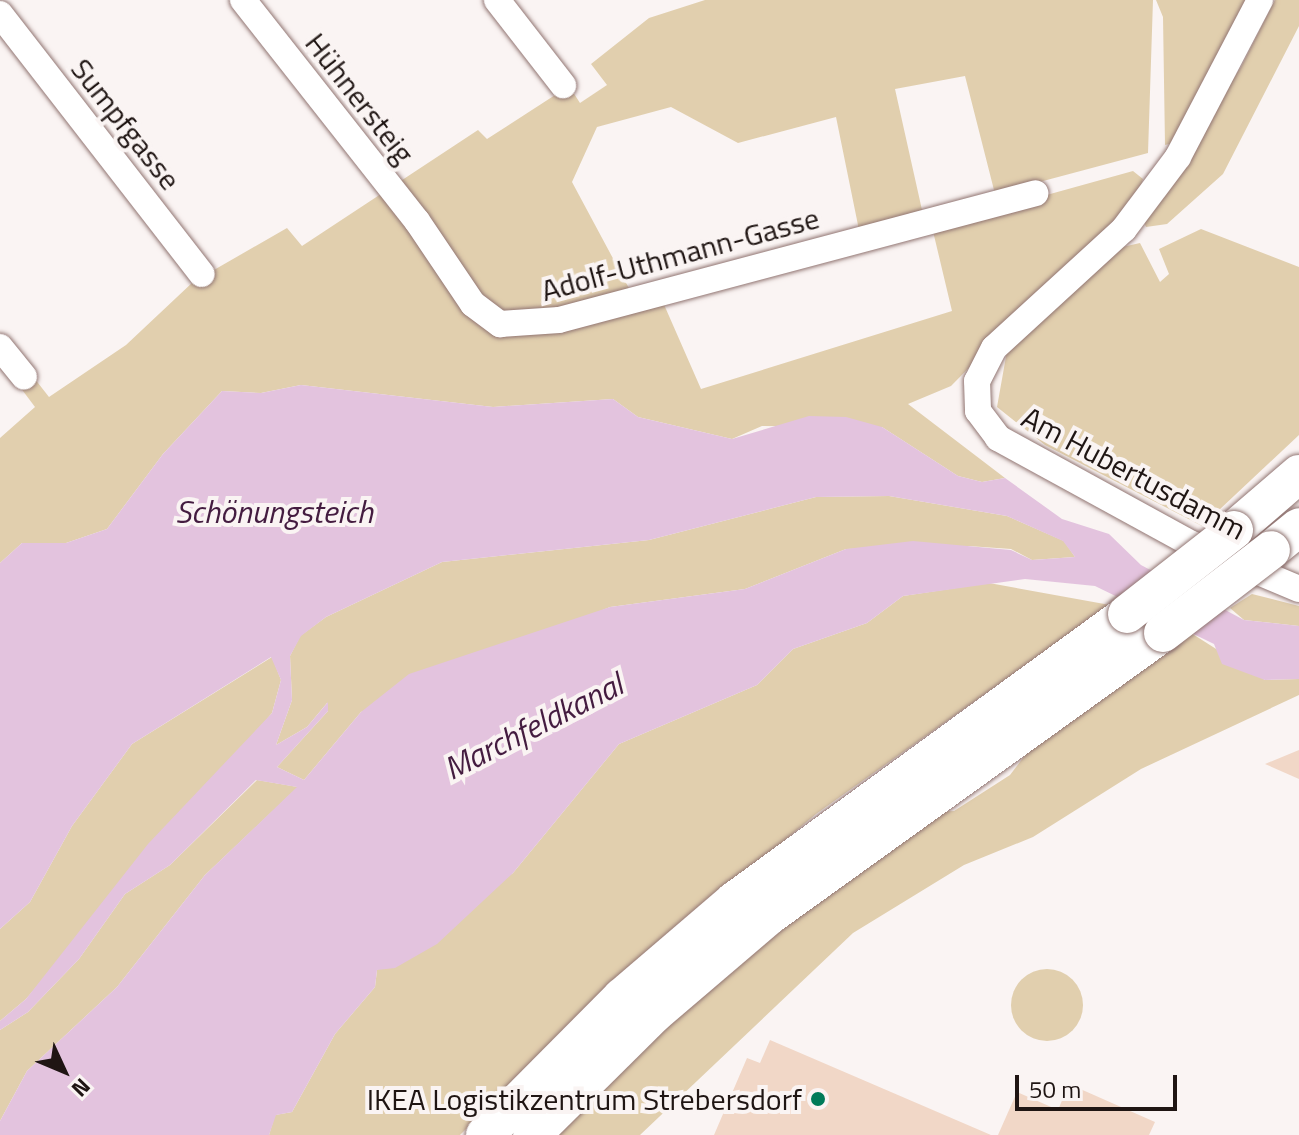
<!DOCTYPE html>
<html>
<head>
<meta charset="utf-8">
<style>
	body { margin:0 }
	#map { position:relative; width:1299px; height:1135px; overflow:hidden; background:#faf4f3; font-family:"Titillium Web",sans-serif }
	div>[style] { position:absolute }
	[style*='--x'] { left:calc(var(--x)*1px); top:calc(var(--y)*1px); width:calc(var(--w)*1px); rotate:calc(var(--a)*1deg) }
	.green>* { inset:0; background:#e1cfae }
	.round { border-radius:50% }
	.water>* { inset:0; background:#e3c3de }
	.building>* { inset:0; background:#f1d7c7 }
	.roads { filter:drop-shadow(0 0 2px #917572) drop-shadow(0 0 2px #917572) }
	.minor>* { height:26px; margin:-13px; padding:0 13px; transform-origin:13px; border-radius:13px; background:#fff }
	.highway>* { height:38px; margin:-19px; padding:0 19px; transform-origin:19px; border-radius:19px; background:#fff }
	.bridges { filter:drop-shadow(0 0 2px #917572) drop-shadow(0 0 2px #917572) }
	.highway-bridge>* { height:38px; margin:-19px; padding:0 19px; transform-origin:19px; border-radius:19px; background:#fff }
	.dots>* { width:22px; height:22px; translate:-50% -50%; box-sizing:border-box; border:4px solid #faf4f3; border-radius:50% }
	span { translate:-50% -50%; white-space:nowrap; text-align:center; line-height:1.15; -webkit-text-stroke:8px #faf4f3; paint-order:stroke }
	.street-label { font-size:30px; color:#1f1513 }
	.poi-label { font-size:30px; color:#1f1513 }
	.right { translate:-100% -50%; text-align:right }
	.water-label { font-size:32px; color:#441c40; font-style:italic }
	.north { position:absolute; left:24px; top:1031px; width:80px; height:80px; -webkit-text-stroke:6px #faf4f3; paint-order:stroke; rotate:134deg; font-size:22px; font-weight:700; line-height:32px; text-align:center; color:#1f1513 }
	.north::after { content:''; display:block; margin:auto; width:28px; height:36px; background:#1f1513; clip-path:polygon(50% 0,100% 100%,50% 72%,0 100%) }
	.scale { position:absolute; left:1015px; top:1075px; width:162px; height:36px; box-sizing:border-box; border:4px solid #1f1513; border-top:0; padding-left:10px; font-size:24px; line-height:28px; white-space:nowrap; color:#1f1513; -webkit-text-stroke:6px #faf4f3; paint-order:stroke }
</style>
</head>
<body>
<div id="map">
	<div class="green">
		<div style="clip-path:polygon(705px 0,1153px 0,1148px 153px,995px 194px,965px 76px,895px 89px,922px 210px,859px 230px,836px 117px,738px 143px,671px 107px,597px 127px,572px 182px,631px 292px,662px 300px,701px 389px,952px 311px,932px 227px,1133px 171px,1143px 179px,1137px 197px,951px 386px,908px 404px,1005px 478px,982px 482px,958px 476px,882px 427px,762px 426px,732px 439px,638px 417px,613px 399px,493px 407px,301px 385px,261px 393px,222px 391px,163px 454px,107px 529px,66px 543px,22px 543px,0 563px,0 438px,35px 407px,17px 383px,31px 374px,49px 397px,126px 345px,193px 282px,287px 228px,302px 246px,478px 130px,487px 139px,569px 86px,580px 103px,607px 85px,591px 64px,649px 18px)"></div>
		<div style="clip-path:polygon(1156px 0,1249px 0,1178px 142px,1165px 145px,1163px 17px)"></div>
		<div style="clip-path:polygon(1275px 0,1299px 0,1299px 26px,1223px 174px,1167px 224px,1146px 227px,1143px 219px,1241px 67px)"></div>
		<div style="clip-path:polygon(1201px 229px,1299px 267px,1299px 435px,1202px 526px,1045px 445px,997px 407px,1007px 351px,1118px 248px,1140px 243px,1160px 282px,1169px 274px,1159px 249px)"></div>
		<div style="clip-path:polygon(889px 496px,1007px 516px,1064px 541px,1075px 557px,1032px 560px,1011px 549px,968px 546px,846px 549px,745px 589px,610px 607px,361px 712px,304px 780px,277px 767px,328px 711px,327px 703px,307px 727px,276px 745px,292px 700px,290px 656px,300px 636px,326px 617px,442px 562px,649px 540px,816px 497px)"></div>
		<div style="clip-path:polygon(989px 583px,1110px 605px,816px 814px,601px 994px,460px 1135px,269px 1135px,275px 1115px,292px 1112px,335px 1034px,375px 987px,377px 970px,513px 873px,619px 744px,757px 685px,793px 649px,867px 623px,903px 596px)"></div>
		<div style="clip-path:polygon(1252px 594px,1299px 606px,1299px 626px,1244px 620px,1230px 608px)"></div>
		<div style="clip-path:polygon(1191px 633px,1265px 680px,1299px 679px,1299px 695px,1141px 769px,1033px 837px,964px 865px,853px 933px,640px 1135px,552px 1135px,652px 1036px,790px 918px,936px 812px,954px 811px,1010px 775px,1039px 737px)"></div>
		<div style="clip-path:polygon(272px 657px,281px 680px,272px 713px,26px 999px,0 1021px,0 929px,30px 902px,72px 826px,132px 744px)"></div>
		<div style="clip-path:polygon(257px 780px,298px 787px,205px 875px,117px 987px,27px 1071px,0 1121px,0 1030px,28px 1012px,79px 959px,125px 894px,170px 865px)"></div>
		<div class="round" style="left:1011px;top:969px;width:72px;height:72px"></div>
	</div>
	<div class="water">
		<div style="clip-path:polygon(evenodd,301px 385px,493px 407px,613px 399px,638px 417px,732px 439px,809px 416px,846px 417px,882px 427px,958px 476px,982px 482px,1005px 478px,1062px 519px,1109px 534px,1141px 565px,1244px 620px,1299px 626px,1299px 679px,1265px 680px,1222px 664px,1214px 644px,1095px 586px,1025px 579px,903px 596px,867px 623px,793px 649px,757px 685px,619px 744px,513px 873px,437px 944px,395px 968px,377px 970px,375px 987px,335px 1034px,292px 1112px,276px 1115px,269px 1135px,0 1135px,0 1121px,27px 1071px,117px 987px,205px 875px,297px 787px,256px 780px,170px 865px,125px 894px,79px 959px,28px 1012px,0 1030px,0 1021px,26px 999px,148px 844px,272px 713px,281px 680px,271px 657px,132px 744px,72px 826px,30px 902px,0 929px,0 563px,22px 543px,66px 543px,107px 529px,163px 454px,222px 391px,261px 393px,301px 385px,889px 496px,1007px 516px,1063px 541px,1075px 557px,1032px 560px,1011px 550px,913px 541px,846px 549px,745px 589px,610px 607px,409px 674px,361px 712px,304px 780px,277px 767px,328px 711px,328px 702px,307px 727px,276px 745px,292px 700px,290px 656px,301px 636px,326px 617px,442px 562px,649px 540px,816px 497px,889px 496px)"></div>
	</div>
	<div class="building">
		<div style="clip-path:polygon(1299px 750px,1299px 779px,1265px 764px)"></div>
		<div style="clip-path:polygon(770px 1040px,991px 1135px,714px 1135px,747px 1058px,760px 1063px)"></div>
		<div style="clip-path:polygon(1069px 1084px,1155px 1122px,1149px 1135px,998px 1135px,1017px 1092px,1058px 1110px)"></div>
	</div>
	<div class="roads">
		<div class="minor">
			<div style="--x:243;--y:0;--w:281;--a:51.8"></div>
			<div style="--x:417;--y:221;--w:100;--a:56"></div>
			<div style="--x:473;--y:304;--w:34;--a:37"></div>
			<div style="--x:500;--y:324;--w:59;--a:-3.9"></div>
			<div style="--x:559;--y:320;--w:493;--a:-14.9"></div>
			<div style="--x:497;--y:0;--w:108;--a:52.2"></div>
			<div style="--x:1260;--y:0;--w:177;--a:117.6"></div>
			<div style="--x:1178;--y:157;--w:90;--a:126.9"></div>
			<div style="--x:1124;--y:229;--w:176;--a:137.5"></div>
			<div style="--x:994;--y:348;--w:37;--a:117"></div>
			<div style="--x:977;--y:381;--w:30;--a:88"></div>
			<div style="--x:978;--y:411;--w:34;--a:53"></div>
			<div style="--x:998;--y:438;--w:221;--a:28.7"></div>
			<div style="--x:1192;--y:544;--w:116;--a:22.8"></div>
			<div style="--x:0;--y:14;--w:329;--a:52.2"></div>
			<div style="--x:0;--y:347;--w:38;--a:51"></div>
		</div>
		<div class="highway">
			<div style="--x:1234;--y:530;--w:86;--a:-40.7"></div>
			<div style="--x:1271;--y:550;--w:36;--a:-39"></div>
			<div style="--x:485;--y:1135;--w:194;--a:-45.2"></div>
			<div style="--x:622;--y:997;--w:148;--a:-40.6"></div>
			<div style="--x:734;--y:901;--w:487;--a:-36.1"></div>
			<div style="--x:532;--y:1135;--w:172;--a:-44.8"></div>
			<div style="--x:654;--y:1014;--w:153;--a:-40.5"></div>
			<div style="--x:770;--y:915;--w:484;--a:-35.7"></div>
		</div>
	</div>
	<div class="bridges">
		<div class="highway-bridge">
			<div style="--x:1127;--y:614;--w:136;--a:-38.1"></div>
			<div style="--x:1163;--y:633;--w:136;--a:-37.5"></div>
		</div>
	</div>
	<div class="dots">
		<div style="left:818px;top:1099px;background:#007b59"></div>
	</div>
	<div class="street-label">
		<span style="left:360px;top:98px;rotate:52deg">Hühnersteig</span>
		<span style="left:126px;top:124px;rotate:52deg">Sumpfgasse</span>
		<span style="left:680px;top:254px;rotate:-15deg">Adolf-Uthmann-Gasse</span>
		<span style="left:1134px;top:473px;rotate:28deg">Am Hubertusdamm</span>
	</div>
	<div class="poi-label">
		<span class="right" style="left:802px;top:1099px">IKEA Logistikzentrum Strebersdorf</span>
	</div>
	<div class="water-label">
		<span style="left:274px;top:511px">Schönungsteich</span>
		<span style="left:533px;top:726px;rotate:-27deg">Marchfeldkanal</span>
	</div>
	<div class="north">N</div>
	<div class="scale">50 m</div>
</div>
</body>
</html>
